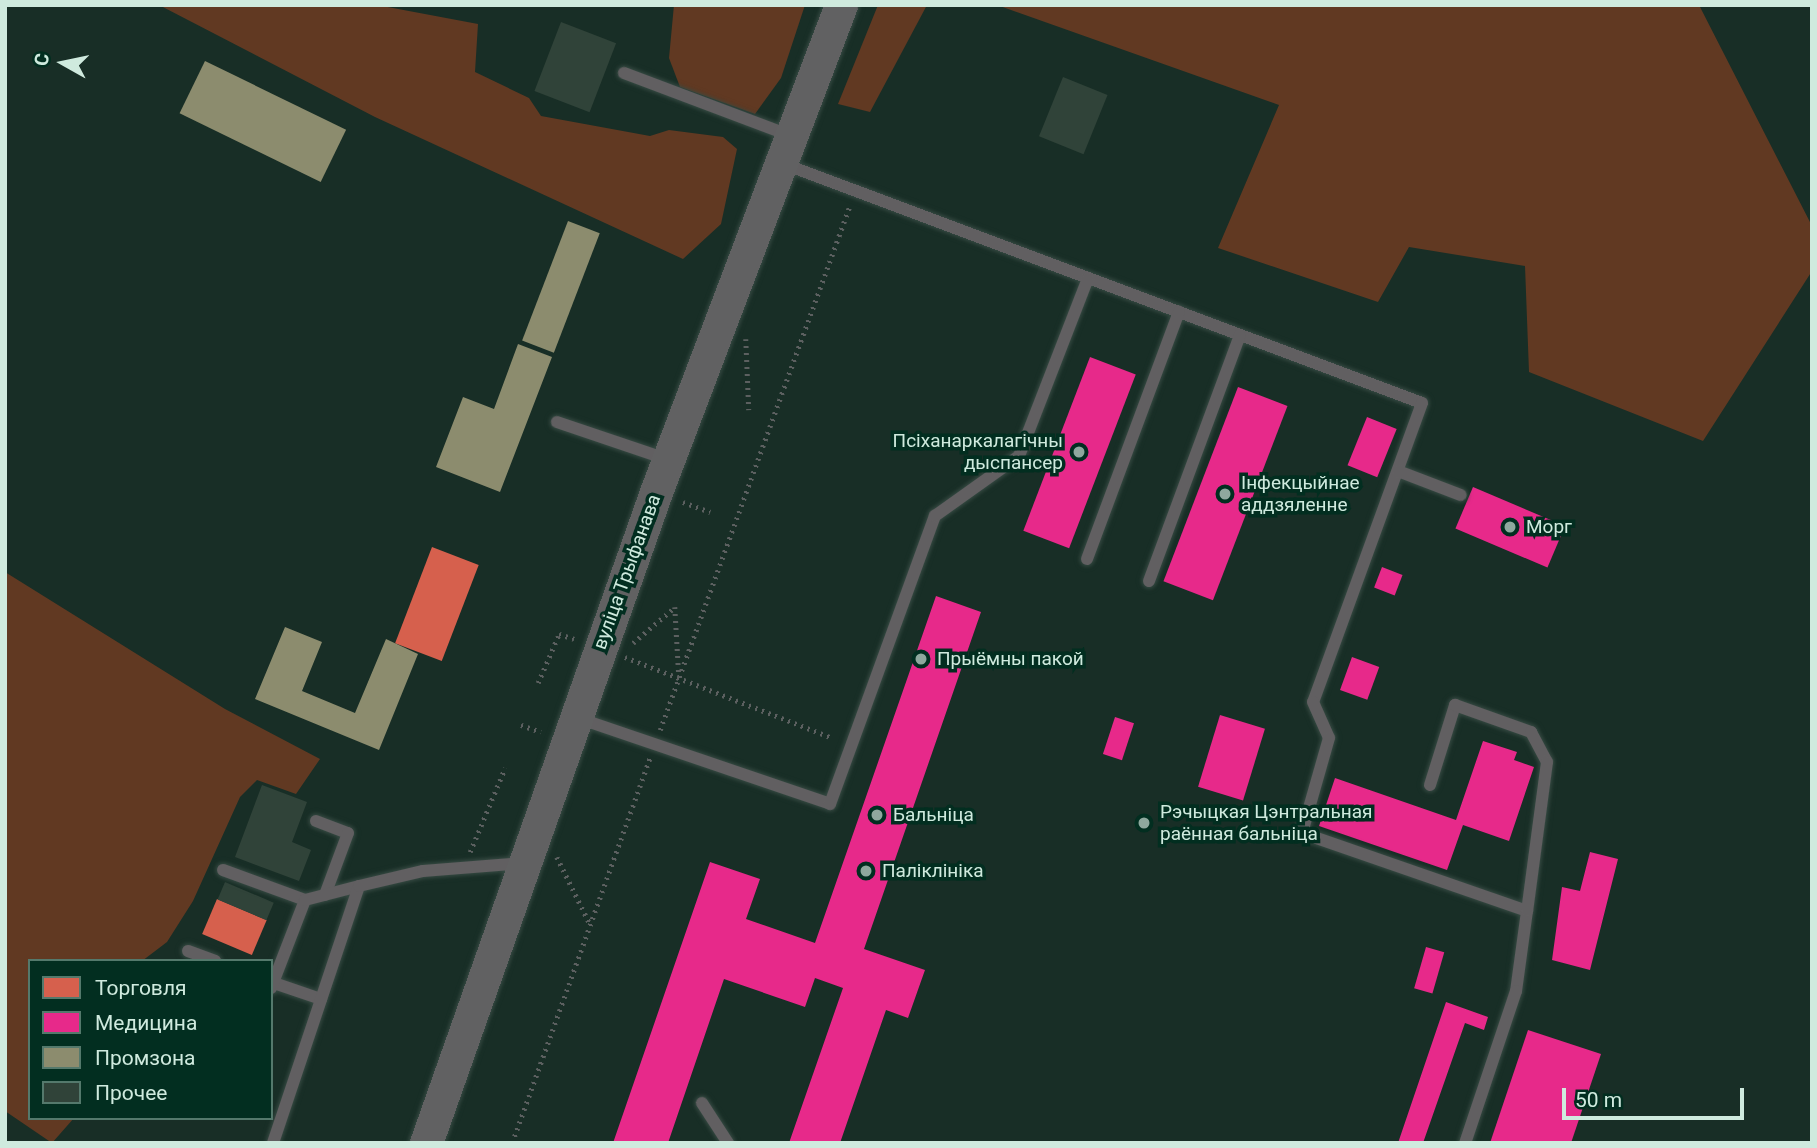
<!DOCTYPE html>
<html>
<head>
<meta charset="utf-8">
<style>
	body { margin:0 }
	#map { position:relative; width:1817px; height:1148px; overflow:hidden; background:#182e26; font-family:Roboto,sans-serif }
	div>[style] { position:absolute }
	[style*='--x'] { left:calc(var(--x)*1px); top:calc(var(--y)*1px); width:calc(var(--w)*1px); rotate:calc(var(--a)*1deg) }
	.green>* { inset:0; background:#613922 }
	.shops>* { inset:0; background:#d6604d; transform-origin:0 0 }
	.health>* { inset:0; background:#e7298a; transform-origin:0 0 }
	.industry>* { inset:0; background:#8c8c6e; transform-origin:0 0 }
	.building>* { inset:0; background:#304339; transform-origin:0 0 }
	.path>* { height:4.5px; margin-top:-2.25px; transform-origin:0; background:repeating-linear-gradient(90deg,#5c6060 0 2px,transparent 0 7px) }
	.roads { filter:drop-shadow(0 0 2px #374a43) drop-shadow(0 0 2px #374a43) }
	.lane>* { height:12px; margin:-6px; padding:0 6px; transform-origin:6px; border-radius:6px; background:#615f61 }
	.secondary>* { height:33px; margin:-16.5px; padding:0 16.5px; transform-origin:16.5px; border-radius:16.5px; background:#616162 }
	.dots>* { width:19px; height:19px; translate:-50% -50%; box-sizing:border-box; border:4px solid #022e20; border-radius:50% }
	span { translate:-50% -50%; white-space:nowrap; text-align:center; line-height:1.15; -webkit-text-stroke:7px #022e20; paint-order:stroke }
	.poi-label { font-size:19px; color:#cfeade }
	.right { translate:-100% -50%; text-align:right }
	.left { translate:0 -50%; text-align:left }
	.street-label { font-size:19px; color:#cfeade }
	.frame { position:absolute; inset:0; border:7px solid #cfeade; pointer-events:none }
	.legend { position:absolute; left:28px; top:959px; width:245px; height:161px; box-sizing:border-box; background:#022e20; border:2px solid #54796c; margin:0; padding:9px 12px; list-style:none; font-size:21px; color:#cfeade }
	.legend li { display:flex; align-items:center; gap:14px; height:35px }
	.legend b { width:35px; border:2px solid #54796c }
	.north { position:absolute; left:28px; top:28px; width:70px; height:70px; -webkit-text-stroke:5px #022e20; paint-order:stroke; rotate:279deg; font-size:19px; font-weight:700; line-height:28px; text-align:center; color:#cfeade }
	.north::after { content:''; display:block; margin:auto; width:24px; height:32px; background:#cfeade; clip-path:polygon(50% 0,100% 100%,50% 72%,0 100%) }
	.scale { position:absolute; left:1562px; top:1088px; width:182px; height:32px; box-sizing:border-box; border:4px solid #cfeade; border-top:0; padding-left:9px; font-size:21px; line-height:24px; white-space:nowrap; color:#cfeade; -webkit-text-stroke:5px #022e20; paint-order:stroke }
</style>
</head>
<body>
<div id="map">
	<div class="green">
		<div style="clip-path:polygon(159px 5px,377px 5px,478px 24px,475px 72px,529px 98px,541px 116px,650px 136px,669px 130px,723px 137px,737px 149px,721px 224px,683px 259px,375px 117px)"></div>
		<div style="clip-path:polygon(674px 5px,805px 5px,781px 78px,755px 114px,680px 87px,669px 58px)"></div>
		<div style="clip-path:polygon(878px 5px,927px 5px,870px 112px,838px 104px)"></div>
		<div style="clip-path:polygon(997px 5px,1699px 5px,1812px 226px,1812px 271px,1703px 441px,1529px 372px,1525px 266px,1409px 247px,1378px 302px,1218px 248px,1279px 105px)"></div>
		<div style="clip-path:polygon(5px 572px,225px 709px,320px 759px,296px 794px,257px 780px,240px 797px,193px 901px,167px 942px,142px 961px,30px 961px,30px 1118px,74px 1118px,52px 1143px,5px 1111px)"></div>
	</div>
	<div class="shops">
		<div style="left:432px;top:547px;width:50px;height:103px;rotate:21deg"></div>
		<div style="left:217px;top:899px;width:54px;height:38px;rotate:23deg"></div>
	</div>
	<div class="health">
		<div style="left:1090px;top:357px;width:49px;height:186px;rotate:21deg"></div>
		<div style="left:1238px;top:387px;width:53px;height:208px;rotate:21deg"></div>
		<div style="left:1367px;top:417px;width:32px;height:52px;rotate:22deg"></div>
		<div style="left:1473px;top:487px;width:100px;height:45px;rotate:23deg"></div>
		<div style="left:1382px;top:567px;width:22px;height:22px;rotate:21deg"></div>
		<div style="clip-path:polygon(936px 596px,981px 612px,864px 949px,925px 970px,908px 1018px,886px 1010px,840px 1143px,789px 1143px,843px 988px,815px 978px,805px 1007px,724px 979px,668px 1143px,613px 1143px,710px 862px,760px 879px,746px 919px,815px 943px)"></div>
		<div style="left:1352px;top:657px;width:29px;height:35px;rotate:20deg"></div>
		<div style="left:1220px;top:715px;width:47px;height:75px;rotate:17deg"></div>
		<div style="left:1115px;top:717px;width:20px;height:39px;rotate:18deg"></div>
		<div style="clip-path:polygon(1483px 741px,1517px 752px,1514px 760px,1534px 767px,1509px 841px,1463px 825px,1447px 870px,1319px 826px,1335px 778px,1456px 820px)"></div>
		<div style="clip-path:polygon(1590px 852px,1618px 859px,1590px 970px,1552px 960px,1562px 887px,1580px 891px)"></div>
		<div style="left:1426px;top:947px;width:19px;height:43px;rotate:16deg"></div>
		<div style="clip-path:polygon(1446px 1002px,1488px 1017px,1484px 1030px,1465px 1023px,1423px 1143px,1398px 1143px)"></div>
		<div style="clip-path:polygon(1528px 1030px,1601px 1054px,1571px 1143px,1490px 1143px)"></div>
	</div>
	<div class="industry">
		<div style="left:205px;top:61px;width:157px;height:58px;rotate:26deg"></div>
		<div style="left:568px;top:221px;width:34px;height:128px;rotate:21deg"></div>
		<div style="clip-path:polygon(518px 344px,552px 357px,500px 492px,436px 467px,463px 397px,494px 409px)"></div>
		<div style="clip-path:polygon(285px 627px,322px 642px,302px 691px,355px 713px,386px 639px,418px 654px,379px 750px,255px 699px)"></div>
	</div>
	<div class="building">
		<div style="left:561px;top:22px;width:59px;height:74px;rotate:21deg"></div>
		<div style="left:1063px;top:77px;width:48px;height:64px;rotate:22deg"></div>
		<div style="clip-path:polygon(262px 785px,307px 802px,292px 842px,311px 850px,299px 881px,235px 857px)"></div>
		<div style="left:225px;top:882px;width:53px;height:19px;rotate:23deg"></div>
	</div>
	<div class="path">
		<div style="--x:746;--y:339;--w:71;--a:87.6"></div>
		<div style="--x:683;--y:502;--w:29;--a:20"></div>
		<div style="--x:633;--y:643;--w:55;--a:-40.6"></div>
		<div style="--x:675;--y:607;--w:69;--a:86.7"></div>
		<div style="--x:625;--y:657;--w:223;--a:21.3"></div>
		<div style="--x:538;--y:683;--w:53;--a:-66.8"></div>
		<div style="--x:559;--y:634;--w:16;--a:18"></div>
		<div style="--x:521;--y:725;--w:21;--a:19"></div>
		<div style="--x:660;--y:730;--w:558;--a:-70.1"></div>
		<div style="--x:470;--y:852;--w:91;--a:-67.4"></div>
		<div style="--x:557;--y:857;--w:75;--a:63.8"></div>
		<div style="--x:512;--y:1143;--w:409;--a:-70.3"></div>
	</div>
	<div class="roads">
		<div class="lane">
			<div style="--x:624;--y:73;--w:176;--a:20.6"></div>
			<div style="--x:784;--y:164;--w:681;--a:20.54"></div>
			<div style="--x:1422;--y:403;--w:318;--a:110"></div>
			<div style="--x:1313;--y:702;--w:39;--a:66"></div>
			<div style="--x:1329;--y:738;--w:99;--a:105.9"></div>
			<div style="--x:1302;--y:833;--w:238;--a:19.1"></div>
			<div style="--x:1527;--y:911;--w:81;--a:97.8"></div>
			<div style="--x:1516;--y:991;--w:160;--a:108.5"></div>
			<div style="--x:557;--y:422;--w:115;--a:18.7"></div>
			<div style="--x:1398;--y:471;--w:67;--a:20.9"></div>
			<div style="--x:1087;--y:559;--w:264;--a:-69.6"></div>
			<div style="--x:1149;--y:581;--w:262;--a:-69.7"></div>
			<div style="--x:578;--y:718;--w:266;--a:18.8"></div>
			<div style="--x:830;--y:804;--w:307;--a:-70"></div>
			<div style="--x:935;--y:516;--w:103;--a:-35.5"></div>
			<div style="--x:1019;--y:456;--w:191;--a:-68.8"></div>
			<div style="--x:1430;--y:785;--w:84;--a:-72.6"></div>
			<div style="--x:1455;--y:705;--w:81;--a:19.6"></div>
			<div style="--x:1531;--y:732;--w:34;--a:62"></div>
			<div style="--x:1547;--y:762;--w:150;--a:97.6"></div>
			<div style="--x:316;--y:821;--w:34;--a:21"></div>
			<div style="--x:348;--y:833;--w:66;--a:110.4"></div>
			<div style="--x:223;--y:870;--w:87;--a:20.1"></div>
			<div style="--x:188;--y:951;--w:29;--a:20"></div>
			<div style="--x:271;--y:982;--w:53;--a:18.8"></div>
			<div style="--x:271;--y:988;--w:94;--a:-68.9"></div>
			<div style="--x:305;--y:900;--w:56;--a:-14.5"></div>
			<div style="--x:702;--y:1103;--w:48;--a:57"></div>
			<div style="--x:273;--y:1143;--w:271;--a:-71.5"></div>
			<div style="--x:359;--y:886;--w:66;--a:-13.2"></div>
			<div style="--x:423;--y:871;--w:101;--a:-4.5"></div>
		</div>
		<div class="secondary">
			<div style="--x:426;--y:1143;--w:690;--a:-70.54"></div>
			<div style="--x:656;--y:492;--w:521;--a:-69.2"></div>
		</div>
	</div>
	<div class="dots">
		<div style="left:1079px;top:452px;background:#8fa89e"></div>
		<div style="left:1225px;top:494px;background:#8fa89e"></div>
		<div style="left:1510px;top:527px;background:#8fa89e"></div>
		<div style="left:921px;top:659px;background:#8fa89e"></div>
		<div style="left:877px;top:815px;background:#8fa89e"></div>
		<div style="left:1144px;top:823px;background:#8fa89e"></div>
		<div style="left:866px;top:871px;background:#8fa89e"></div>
	</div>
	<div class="poi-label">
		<span class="right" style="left:1063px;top:452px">Псіханаркалагічны<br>дыспансер</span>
		<span class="left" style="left:1241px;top:494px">Інфекцыйнае<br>аддзяленне</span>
		<span class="left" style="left:1526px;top:527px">Морг</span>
		<span class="left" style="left:937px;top:659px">Прыёмны пакой</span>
		<span class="left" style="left:1160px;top:823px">Рэчыцкая Цэнтральная<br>раённая бальніца</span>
		<span class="left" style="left:893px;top:815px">Бальніца</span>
		<span class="left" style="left:882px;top:871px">Паліклініка</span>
	</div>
	<div class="street-label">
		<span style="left:627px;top:572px;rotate:-70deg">вуліца Трыфанава</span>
	</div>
	<div class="frame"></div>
	<ul class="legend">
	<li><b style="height:19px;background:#d6604d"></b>Торговля</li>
	<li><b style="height:19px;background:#e7298a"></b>Медицина</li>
	<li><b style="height:19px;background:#8c8c6e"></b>Промзона</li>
	<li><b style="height:19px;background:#304339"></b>Прочее</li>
	</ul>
	<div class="north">С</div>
	<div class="scale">50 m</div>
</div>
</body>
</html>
